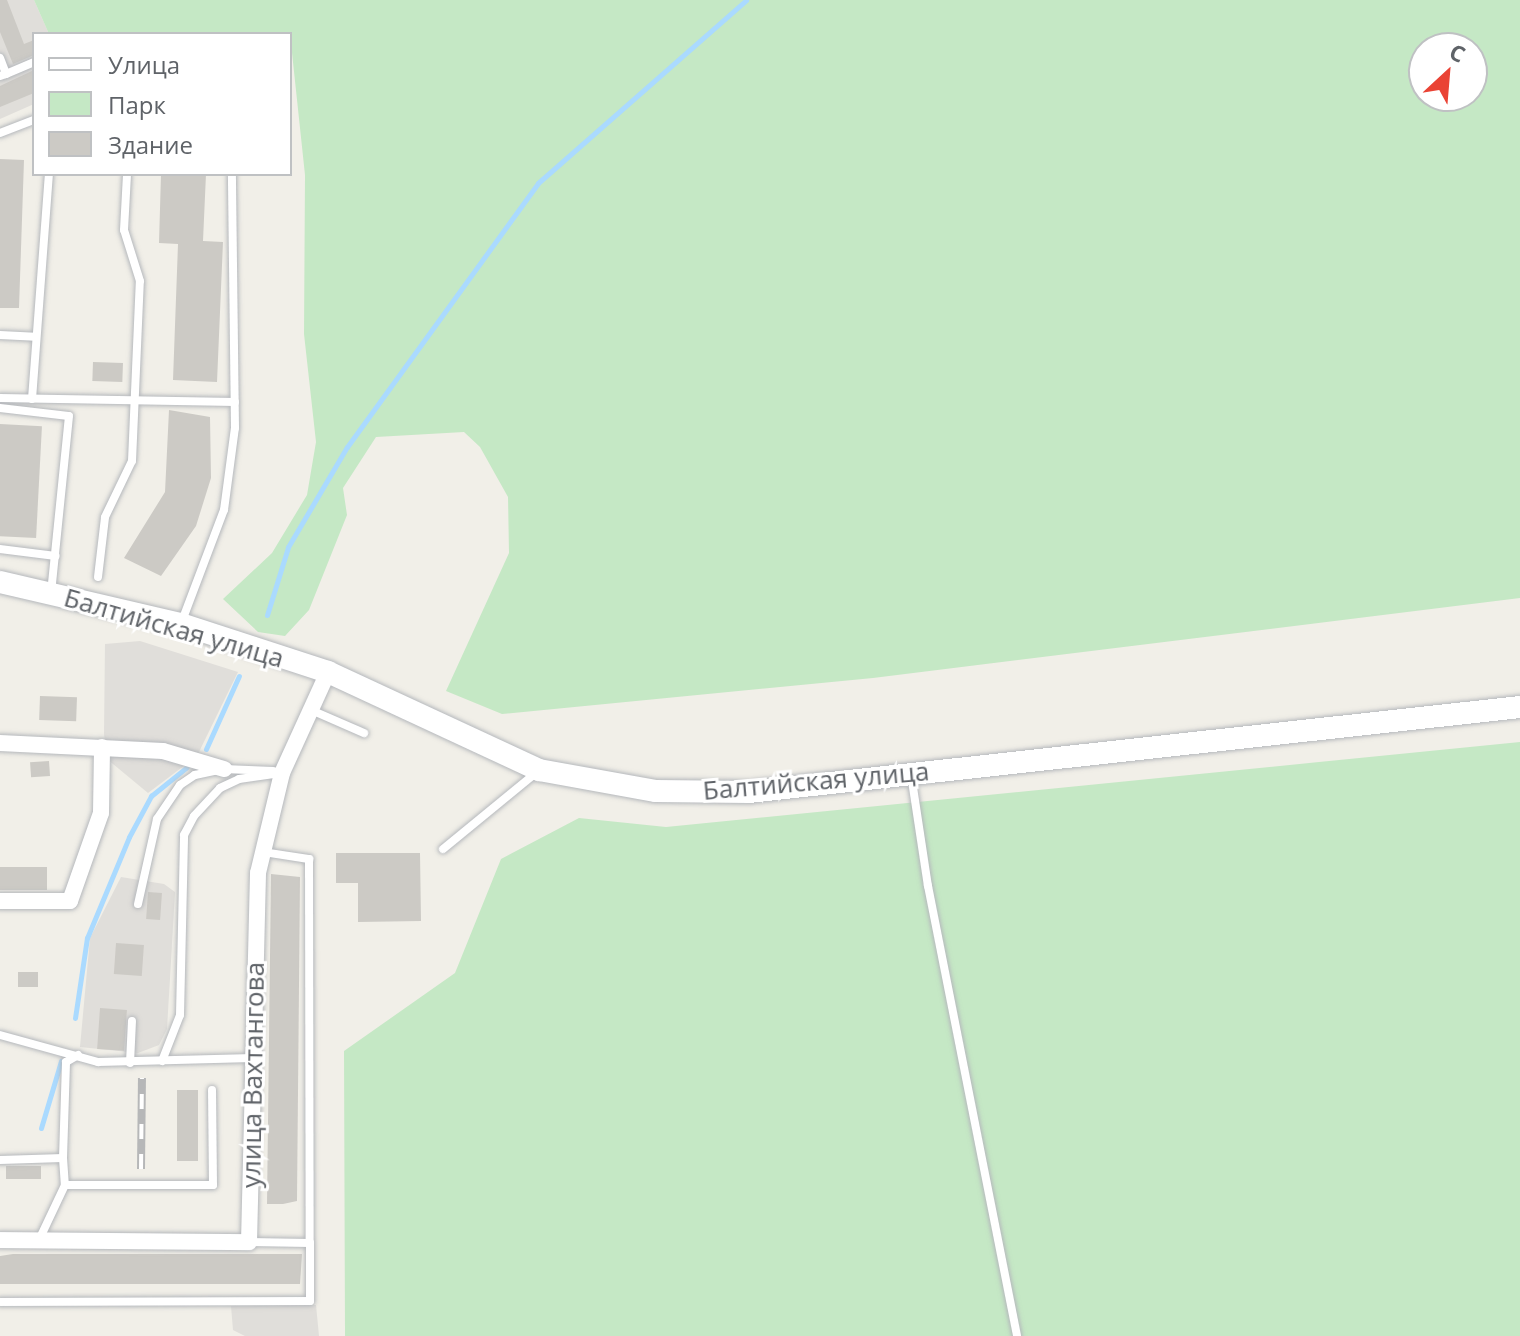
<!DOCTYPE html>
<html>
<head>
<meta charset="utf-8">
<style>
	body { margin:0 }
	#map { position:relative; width:1520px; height:1336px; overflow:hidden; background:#f1efe8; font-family:"Open Sans",sans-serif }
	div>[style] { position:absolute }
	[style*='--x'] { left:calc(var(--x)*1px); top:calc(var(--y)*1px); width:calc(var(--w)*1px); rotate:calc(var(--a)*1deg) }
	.industrial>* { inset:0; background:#e0deda }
	.green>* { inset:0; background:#c5e8c5 }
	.stream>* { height:5px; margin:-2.5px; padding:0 2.5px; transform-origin:2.5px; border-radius:2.5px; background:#aadaff }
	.building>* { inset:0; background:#cccac5; transform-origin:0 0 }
	.roads { filter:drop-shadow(0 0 2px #b5b8bc) drop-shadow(0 0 2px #b5b8bc) }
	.service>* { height:8px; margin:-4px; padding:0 4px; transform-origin:4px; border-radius:4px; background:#fff }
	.minor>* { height:16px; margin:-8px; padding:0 8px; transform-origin:8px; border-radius:8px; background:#fff }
	.secondary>* { height:22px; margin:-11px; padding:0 11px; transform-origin:11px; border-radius:11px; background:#fff }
	.rail>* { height:8px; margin-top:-4px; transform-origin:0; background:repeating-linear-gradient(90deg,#fff 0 15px,#b6b7b8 0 30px); box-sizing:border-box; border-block:2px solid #b6b7b8 }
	span { translate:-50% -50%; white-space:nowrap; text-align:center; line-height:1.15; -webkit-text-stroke:6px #fff; paint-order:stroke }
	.street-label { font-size:26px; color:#5f6368 }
	.legend { position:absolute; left:32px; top:32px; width:260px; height:144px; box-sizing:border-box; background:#fff; border:2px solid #bfc1c3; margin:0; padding:10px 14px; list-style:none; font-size:24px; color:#5f6368 }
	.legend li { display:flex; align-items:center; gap:16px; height:40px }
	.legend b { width:40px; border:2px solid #bfc1c3 }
	.north { position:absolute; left:1408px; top:32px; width:80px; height:80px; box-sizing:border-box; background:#fff; border:2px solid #bfc1c3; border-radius:50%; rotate:26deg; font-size:22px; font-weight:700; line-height:32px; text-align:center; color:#5f6368 }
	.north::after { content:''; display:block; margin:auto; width:28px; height:36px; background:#ea4335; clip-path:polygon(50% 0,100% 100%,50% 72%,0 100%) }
</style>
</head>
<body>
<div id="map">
	<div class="industrial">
		<div style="clip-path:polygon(0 0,34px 0,49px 34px,34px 34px,34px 104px,0 119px)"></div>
		<div style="clip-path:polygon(140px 641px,238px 672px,197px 756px,148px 793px,107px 759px,104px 734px,105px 644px)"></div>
		<div style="clip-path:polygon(121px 877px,164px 884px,175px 892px,167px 1029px,159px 1045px,138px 1053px,80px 1047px,90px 938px)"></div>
		<div style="clip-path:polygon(316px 1305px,319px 1336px,245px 1336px,233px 1330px,231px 1306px)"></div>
	</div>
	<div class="green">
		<div style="clip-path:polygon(evenodd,34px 0,1520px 0,1520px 598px,873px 678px,502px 714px,446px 691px,509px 553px,508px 497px,480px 447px,464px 432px,376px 437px,343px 488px,347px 515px,309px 610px,285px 636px,258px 632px,223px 599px,272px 553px,307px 495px,316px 442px,304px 334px,305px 175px,290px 34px,49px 34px,34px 0,1472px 48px,1472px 96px,1424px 96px,1424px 48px,1472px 48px)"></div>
		<div style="clip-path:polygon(1520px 742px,1520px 1336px,345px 1336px,344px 1051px,455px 973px,501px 859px,579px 818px,666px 827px)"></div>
	</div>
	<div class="stream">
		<div style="--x:267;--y:615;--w:71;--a:-72.8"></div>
		<div style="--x:288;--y:547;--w:116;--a:-59.5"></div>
		<div style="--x:347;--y:447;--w:326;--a:-54.1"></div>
		<div style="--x:538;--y:183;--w:277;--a:-41.3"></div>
		<div style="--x:206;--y:749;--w:80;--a:-65.7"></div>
		<div style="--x:75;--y:1018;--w:81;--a:-81.5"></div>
		<div style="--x:87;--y:938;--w:109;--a:-67.4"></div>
		<div style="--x:129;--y:837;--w:47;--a:-61.8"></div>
		<div style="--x:151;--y:796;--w:46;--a:-38.9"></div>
		<div style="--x:41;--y:1128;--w:70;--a:-73.4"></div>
	</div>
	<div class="building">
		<div style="clip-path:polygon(0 0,7px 0,24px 44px,34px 40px,34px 55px,13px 64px,0 32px)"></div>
		<div style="clip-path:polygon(34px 70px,34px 93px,0 107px,0 86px)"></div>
		<div style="clip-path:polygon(0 159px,24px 160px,19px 308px,0 308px)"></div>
		<div style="clip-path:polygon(161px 174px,206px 174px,203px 241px,223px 242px,217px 382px,173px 380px,178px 244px,159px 243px)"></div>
		<div style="left:93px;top:362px;width:30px;height:19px;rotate:2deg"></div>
		<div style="clip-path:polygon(169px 410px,210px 417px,211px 478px,196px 526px,161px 576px,124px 558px,165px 492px)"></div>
		<div style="left:0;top:424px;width:42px;height:112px;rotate:3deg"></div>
		<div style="left:40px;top:696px;width:37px;height:24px;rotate:2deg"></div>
		<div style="left:49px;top:761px;width:15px;height:19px;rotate:86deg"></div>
		<div style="clip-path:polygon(336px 853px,420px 853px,421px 921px,358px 922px,358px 883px,336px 883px)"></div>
		<div style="left:47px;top:867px;width:23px;height:47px;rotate:90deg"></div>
		<div style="clip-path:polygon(271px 874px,300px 877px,297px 1201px,283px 1204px,267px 1204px)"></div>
		<div style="left:148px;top:892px;width:14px;height:27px;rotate:4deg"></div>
		<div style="left:116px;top:943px;width:28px;height:31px;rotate:4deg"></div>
		<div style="left:18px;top:972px;width:20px;height:15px"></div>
		<div style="left:100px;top:1008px;width:27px;height:41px;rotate:4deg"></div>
		<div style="left:177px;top:1090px;width:21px;height:71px"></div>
		<div style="left:41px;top:1166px;width:13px;height:35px;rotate:90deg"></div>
		<div style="clip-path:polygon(302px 1254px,300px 1284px,0 1284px,0 1256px,13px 1254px)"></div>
	</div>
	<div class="roads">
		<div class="service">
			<div style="--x:0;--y:58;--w:17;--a:69"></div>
			<div style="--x:6;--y:74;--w:6;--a:162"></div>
			<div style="--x:6;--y:74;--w:30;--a:-23"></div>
			<div style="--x:0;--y:133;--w:36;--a:-21"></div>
			<div style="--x:0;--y:335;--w:35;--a:3"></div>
			<div style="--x:0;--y:398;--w:235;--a:1"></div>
			<div style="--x:32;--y:399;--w:226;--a:-85.7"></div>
			<div style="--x:0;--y:408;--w:69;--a:6.6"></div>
			<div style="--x:69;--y:416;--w:177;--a:95.8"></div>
			<div style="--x:0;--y:549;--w:56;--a:7.1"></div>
			<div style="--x:98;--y:577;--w:60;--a:-83.3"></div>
			<div style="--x:105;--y:517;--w:62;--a:-64.3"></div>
			<div style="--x:132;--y:461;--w:180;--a:-87.5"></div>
			<div style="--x:140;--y:281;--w:53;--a:-107.4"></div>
			<div style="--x:124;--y:230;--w:56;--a:-86.9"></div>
			<div style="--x:182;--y:621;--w:119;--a:-69.3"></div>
			<div style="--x:224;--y:510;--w:83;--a:-82.4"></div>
			<div style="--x:235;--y:428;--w:254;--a:-90.7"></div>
			<div style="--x:311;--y:710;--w:58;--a:23.5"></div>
			<div style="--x:911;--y:774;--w:113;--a:81.4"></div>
			<div style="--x:928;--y:886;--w:459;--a:78.8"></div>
			<div style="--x:443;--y:849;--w:120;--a:-39.3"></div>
			<div style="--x:263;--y:852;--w:47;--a:8.7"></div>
			<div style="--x:309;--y:859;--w:384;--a:89.9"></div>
			<div style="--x:138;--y:904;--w:87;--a:-77.4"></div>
			<div style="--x:157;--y:819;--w:41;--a:-55.9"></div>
			<div style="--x:180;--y:785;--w:18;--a:-34"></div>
			<div style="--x:195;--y:775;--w:30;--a:-12"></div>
			<div style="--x:224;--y:769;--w:49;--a:2.3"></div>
			<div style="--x:0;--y:1035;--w:102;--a:15.4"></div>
			<div style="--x:98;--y:1062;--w:155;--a:-1.5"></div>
			<div style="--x:162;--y:1061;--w:49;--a:-68.6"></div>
			<div style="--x:180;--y:1015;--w:180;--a:-88.7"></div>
			<div style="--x:184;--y:835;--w:21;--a:-62"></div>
			<div style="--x:194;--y:816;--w:38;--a:-47"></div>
			<div style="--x:220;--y:788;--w:21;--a:-25"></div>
			<div style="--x:239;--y:779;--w:42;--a:-8.1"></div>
			<div style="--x:130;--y:1063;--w:42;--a:-87.3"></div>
			<div style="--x:63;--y:1158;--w:96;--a:-88.2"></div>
			<div style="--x:66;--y:1062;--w:14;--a:-30"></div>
			<div style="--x:0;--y:1160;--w:63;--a:-1.8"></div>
			<div style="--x:63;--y:1158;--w:27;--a:86"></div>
			<div style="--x:65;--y:1185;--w:148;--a:0"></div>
			<div style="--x:213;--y:1185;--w:95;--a:-90.6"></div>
			<div style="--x:39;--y:1240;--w:61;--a:-64.7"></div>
			<div style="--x:0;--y:1302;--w:310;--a:-0.2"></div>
			<div style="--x:310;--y:1301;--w:58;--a:-90"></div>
			<div style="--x:310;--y:1243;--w:61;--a:-179.1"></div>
		</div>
		<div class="minor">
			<div style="--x:0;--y:743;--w:163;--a:2.8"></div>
			<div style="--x:163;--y:751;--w:64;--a:16.4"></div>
			<div style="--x:0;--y:901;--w:70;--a:0"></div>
			<div style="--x:70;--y:901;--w:93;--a:-70.6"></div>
			<div style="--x:101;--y:813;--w:66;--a:-89.1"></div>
			<div style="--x:0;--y:1240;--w:249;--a:0.5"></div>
			<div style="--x:249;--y:1242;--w:369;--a:-88.6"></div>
			<div style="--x:258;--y:873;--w:103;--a:-76.5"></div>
			<div style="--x:282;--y:773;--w:111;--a:-65.5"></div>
		</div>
		<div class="secondary">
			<div style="--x:0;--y:582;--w:186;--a:13.1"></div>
			<div style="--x:181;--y:624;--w:155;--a:18.1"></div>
			<div style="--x:328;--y:672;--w:233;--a:24.9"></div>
			<div style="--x:539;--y:770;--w:119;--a:10.2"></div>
			<div style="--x:656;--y:791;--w:93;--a:0.6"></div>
			<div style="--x:749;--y:792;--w:776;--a:-6.29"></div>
		</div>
	</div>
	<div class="rail">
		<div style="--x:141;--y:1169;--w:91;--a:-89.4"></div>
	</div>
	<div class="street-label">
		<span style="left:174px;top:628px;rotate:16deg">Балтийская улица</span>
		<span style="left:816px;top:781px;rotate:-5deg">Балтийская улица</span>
		<span style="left:253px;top:1075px;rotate:-89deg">улица Вахтангова</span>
	</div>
	<ul class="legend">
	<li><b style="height:10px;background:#fff"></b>Улица</li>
	<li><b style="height:22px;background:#c5e8c5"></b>Парк</li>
	<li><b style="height:22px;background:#cccac5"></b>Здание</li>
	</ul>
	<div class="north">С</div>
</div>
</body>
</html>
